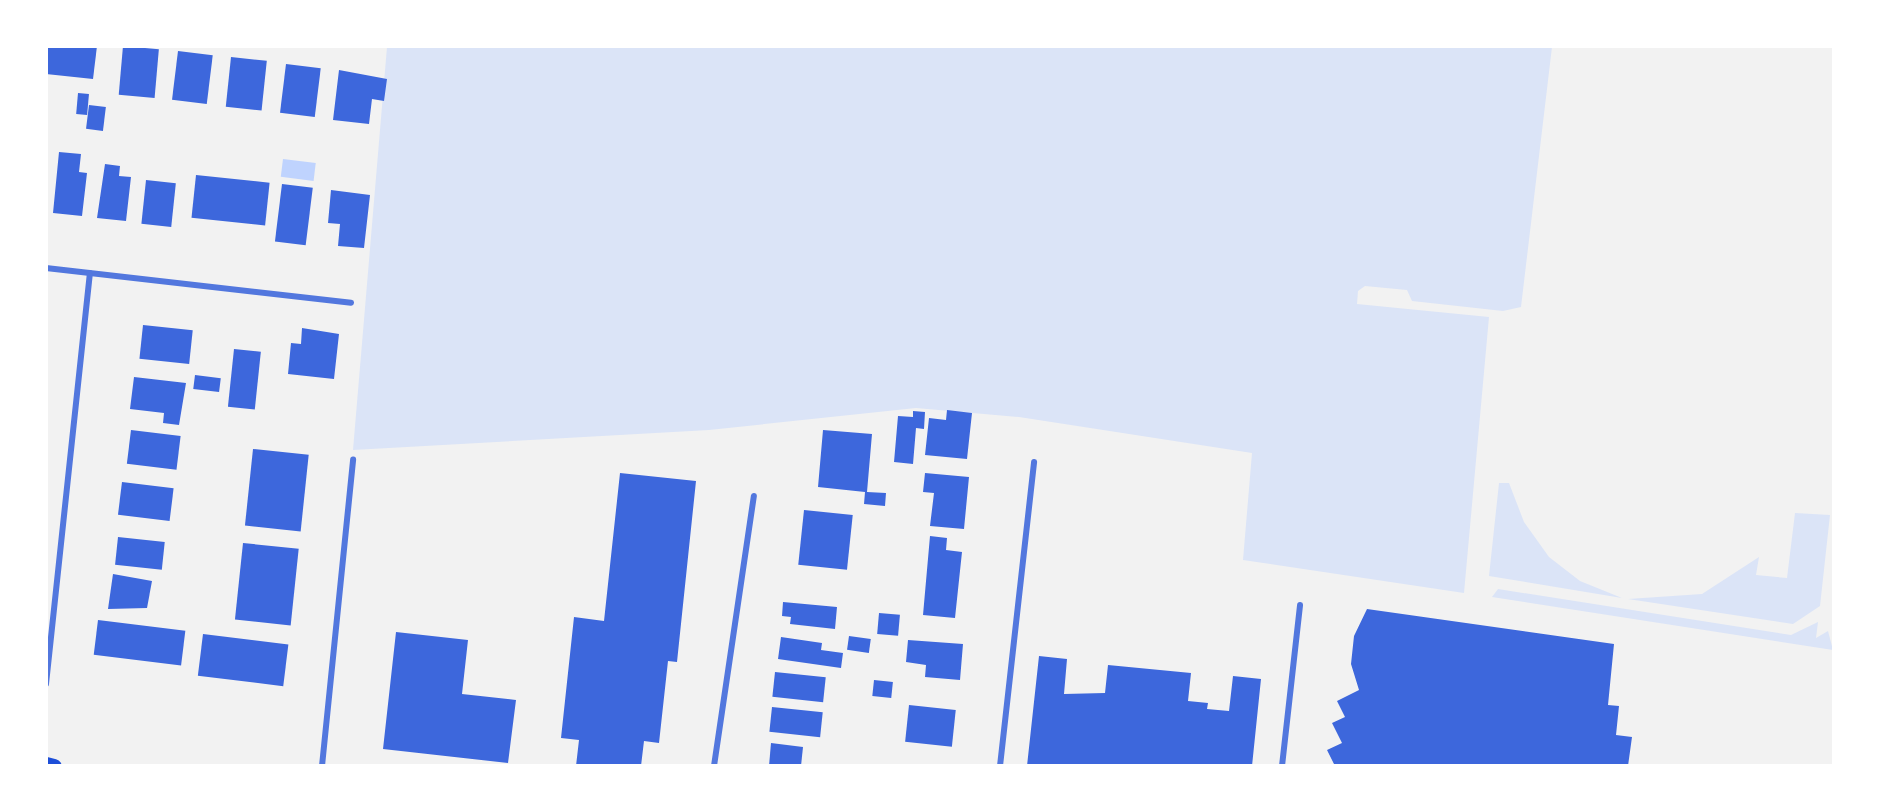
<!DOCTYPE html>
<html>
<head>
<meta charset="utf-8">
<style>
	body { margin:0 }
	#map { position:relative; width:1880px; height:812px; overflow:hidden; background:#f2f2f2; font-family:"Fira Sans",sans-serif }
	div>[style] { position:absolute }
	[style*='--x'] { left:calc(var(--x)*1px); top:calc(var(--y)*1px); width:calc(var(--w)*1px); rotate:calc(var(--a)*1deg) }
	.green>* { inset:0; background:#dbe4f7 }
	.water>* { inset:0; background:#bfd3fe; transform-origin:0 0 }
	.building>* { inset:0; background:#3d67dc; transform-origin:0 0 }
	.minor>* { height:6px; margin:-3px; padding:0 3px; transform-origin:3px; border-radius:3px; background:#5277de }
	.primary>* { height:15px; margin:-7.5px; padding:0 7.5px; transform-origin:7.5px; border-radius:7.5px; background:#1d4ed8 }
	span { translate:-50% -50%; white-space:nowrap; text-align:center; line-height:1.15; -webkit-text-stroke:6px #fff; paint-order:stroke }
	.frame { position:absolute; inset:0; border:48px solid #fff; pointer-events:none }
</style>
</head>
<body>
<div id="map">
	<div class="green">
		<div style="clip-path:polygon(387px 47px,1552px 47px,1521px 307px,1503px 311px,1412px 301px,1407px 290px,1365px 286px,1358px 291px,1357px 304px,1489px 317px,1464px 593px,1243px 560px,1252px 453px,1019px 417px,916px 408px,709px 430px,353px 450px)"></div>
		<div style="clip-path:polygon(1499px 483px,1509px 483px,1524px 522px,1549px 557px,1580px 581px,1622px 598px,1489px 576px)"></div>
		<div style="clip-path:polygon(1795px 513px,1830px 515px,1820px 606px,1793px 624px,1628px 599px,1702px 594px,1759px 557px,1756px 575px,1787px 578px)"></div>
		<div style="clip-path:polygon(1498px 589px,1791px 635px,1818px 622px,1816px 638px,1828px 631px,1833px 650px,1492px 597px)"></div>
	</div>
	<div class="water">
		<div style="left:283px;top:159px;width:33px;height:18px;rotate:7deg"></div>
	</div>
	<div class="building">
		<div style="clip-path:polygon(46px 46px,97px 46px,93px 79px,46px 74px)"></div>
		<div style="left:123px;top:46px;width:36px;height:49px;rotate:5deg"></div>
		<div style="left:178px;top:51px;width:35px;height:49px;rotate:7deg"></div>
		<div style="left:231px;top:57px;width:36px;height:50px;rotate:6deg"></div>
		<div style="left:286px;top:64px;width:35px;height:49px;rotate:7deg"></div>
		<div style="clip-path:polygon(339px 70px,387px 79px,384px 101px,372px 99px,369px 124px,333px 120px)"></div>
		<div style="left:78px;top:93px;width:11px;height:21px;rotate:5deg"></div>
		<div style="left:89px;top:105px;width:17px;height:24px;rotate:7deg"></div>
		<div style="clip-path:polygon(59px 152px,81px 154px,79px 172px,87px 173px,82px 216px,53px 213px)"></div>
		<div style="clip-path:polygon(105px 164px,120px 166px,119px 176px,131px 177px,126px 221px,97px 218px)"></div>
		<div style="left:196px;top:175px;width:74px;height:43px;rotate:6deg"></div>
		<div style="left:146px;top:180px;width:30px;height:44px;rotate:6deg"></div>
		<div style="left:282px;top:184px;width:31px;height:58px;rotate:7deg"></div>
		<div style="clip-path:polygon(331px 190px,370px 195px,364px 248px,338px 246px,340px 224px,328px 223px)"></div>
		<div style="left:143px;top:325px;width:50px;height:34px;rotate:6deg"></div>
		<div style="clip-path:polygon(302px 328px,339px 334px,334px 379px,288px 374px,291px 343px,301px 344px)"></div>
		<div style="left:234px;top:349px;width:27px;height:58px;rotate:6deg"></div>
		<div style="left:195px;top:375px;width:26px;height:14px;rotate:7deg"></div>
		<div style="clip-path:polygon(134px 377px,186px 383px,179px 425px,163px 423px,164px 413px,130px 409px)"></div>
		<div style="clip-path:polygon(947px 410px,972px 413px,967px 459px,925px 455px,929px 418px,946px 420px)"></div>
		<div style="clip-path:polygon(913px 411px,925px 412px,924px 429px,916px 428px,913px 464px,894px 462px,898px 416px,913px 417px)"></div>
		<div style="left:131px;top:430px;width:50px;height:34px;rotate:7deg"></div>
		<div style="clip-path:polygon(823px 430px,872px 434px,867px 492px,886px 493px,885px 506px,864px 504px,865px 492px,818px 487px)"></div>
		<div style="left:253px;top:449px;width:56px;height:77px;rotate:6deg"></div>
		<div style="clip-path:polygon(620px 473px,696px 481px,677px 662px,668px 661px,659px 743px,644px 741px,641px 766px,576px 766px,579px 740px,561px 738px,574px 617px,604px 621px)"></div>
		<div style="clip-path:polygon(925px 473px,969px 477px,964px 529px,930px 526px,934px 493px,923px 492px)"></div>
		<div style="left:122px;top:482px;width:52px;height:33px;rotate:7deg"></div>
		<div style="left:804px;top:510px;width:49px;height:55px;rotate:6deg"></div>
		<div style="clip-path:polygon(930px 536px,947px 538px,946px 550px,962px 552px,955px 618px,923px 615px)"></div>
		<div style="left:118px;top:537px;width:47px;height:28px;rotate:6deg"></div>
		<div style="left:243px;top:543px;width:56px;height:77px;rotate:6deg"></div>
		<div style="clip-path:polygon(113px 574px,152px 581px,147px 608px,108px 609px)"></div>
		<div style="clip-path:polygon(783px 602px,837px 607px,835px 629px,790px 624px,791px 617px,782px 616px)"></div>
		<div style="clip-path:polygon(1367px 609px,1614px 644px,1608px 705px,1619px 706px,1616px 735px,1632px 737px,1628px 766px,1335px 766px,1327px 750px,1342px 743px,1332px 723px,1345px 717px,1337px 701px,1359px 690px,1351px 664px,1354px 636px)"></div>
		<div style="left:879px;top:613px;width:21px;height:21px;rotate:5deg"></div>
		<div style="left:98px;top:620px;width:88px;height:35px;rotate:7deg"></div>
		<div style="clip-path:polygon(396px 632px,468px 640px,462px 694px,516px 700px,508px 763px,383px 749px)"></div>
		<div style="left:203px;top:634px;width:86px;height:42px;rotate:7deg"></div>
		<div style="left:849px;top:636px;width:22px;height:14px;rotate:8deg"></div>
		<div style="clip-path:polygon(781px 637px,822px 643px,821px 650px,843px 653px,841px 668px,778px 659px)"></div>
		<div style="clip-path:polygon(908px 640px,963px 644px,960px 680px,925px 677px,926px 665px,906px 662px)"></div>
		<div style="clip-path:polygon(1039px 656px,1067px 659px,1064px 694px,1105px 693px,1108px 665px,1191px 673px,1188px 701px,1208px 703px,1207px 709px,1229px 711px,1233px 676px,1261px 679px,1252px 766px,1027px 766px)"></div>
		<div style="left:775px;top:672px;width:51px;height:25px;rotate:6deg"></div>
		<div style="left:874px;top:680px;width:19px;height:16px;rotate:6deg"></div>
		<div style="left:909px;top:705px;width:47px;height:37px;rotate:6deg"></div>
		<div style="left:772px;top:707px;width:51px;height:25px;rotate:6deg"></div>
		<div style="clip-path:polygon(771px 743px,803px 747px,801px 766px,769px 766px)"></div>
	</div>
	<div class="minor">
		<div style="--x:46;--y:268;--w:307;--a:6.5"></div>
		<div style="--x:46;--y:684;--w:413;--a:-83.9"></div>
		<div style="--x:322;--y:766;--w:308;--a:-84.2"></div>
		<div style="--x:714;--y:766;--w:273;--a:-81.6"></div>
		<div style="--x:1000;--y:766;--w:306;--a:-83.6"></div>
		<div style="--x:1282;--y:766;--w:162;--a:-83.6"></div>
	</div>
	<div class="primary">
		<div style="--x:46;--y:764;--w:8;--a:14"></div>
	</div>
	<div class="frame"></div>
</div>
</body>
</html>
